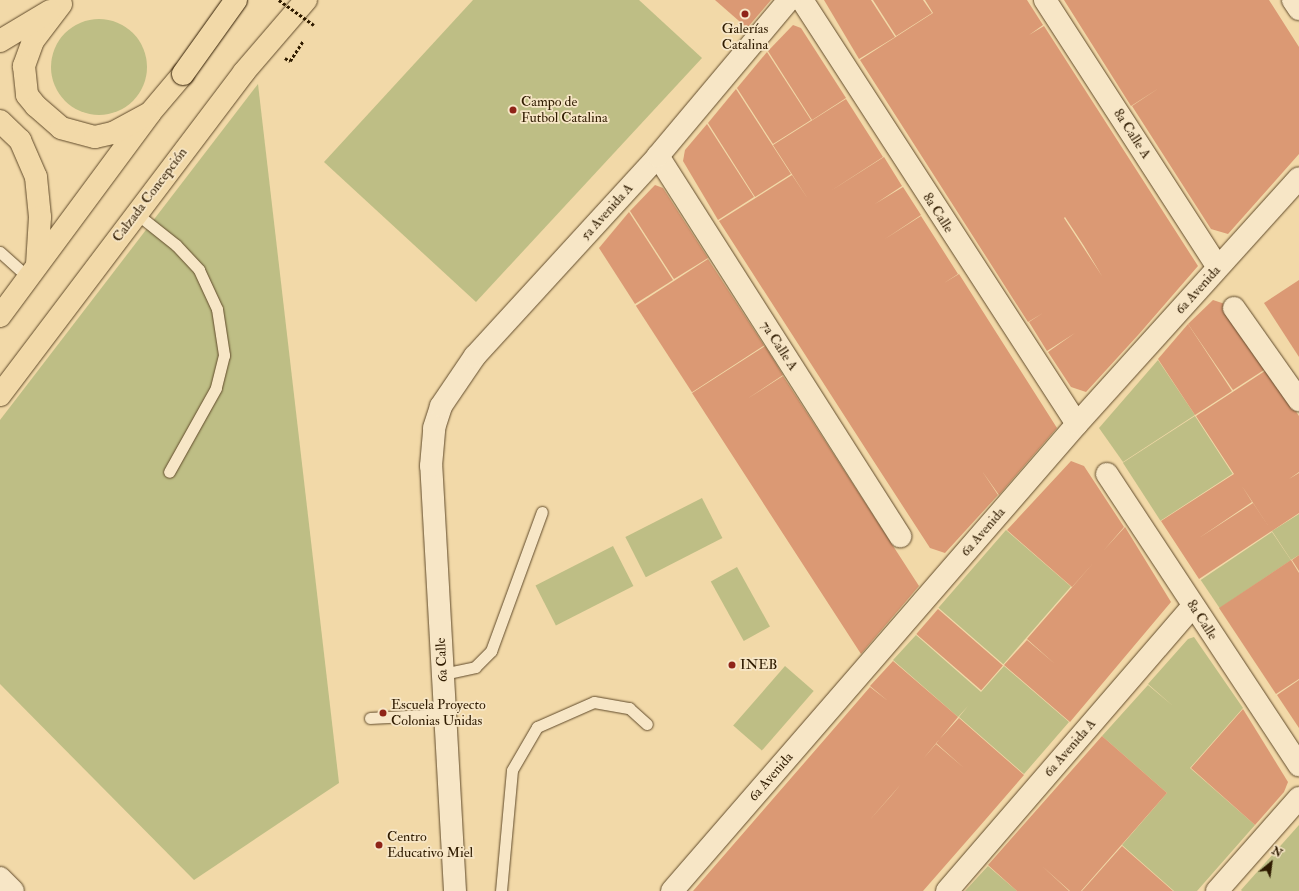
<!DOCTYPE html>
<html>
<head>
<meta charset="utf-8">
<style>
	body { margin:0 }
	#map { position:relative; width:1299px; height:891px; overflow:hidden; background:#f2d9a8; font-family:"IM FELL Double Pica",serif }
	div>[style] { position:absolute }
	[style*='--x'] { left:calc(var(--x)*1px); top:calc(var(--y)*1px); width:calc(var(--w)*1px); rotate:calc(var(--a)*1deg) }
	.green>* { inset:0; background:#bebe85; transform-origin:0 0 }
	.round { border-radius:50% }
	.building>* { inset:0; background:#db9974; transform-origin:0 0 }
	.path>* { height:2.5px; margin-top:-1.25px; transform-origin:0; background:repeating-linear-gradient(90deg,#2f1b00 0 3px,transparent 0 5px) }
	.roads { filter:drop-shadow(0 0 1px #604a2a) drop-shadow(0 0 1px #604a2a) }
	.service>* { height:11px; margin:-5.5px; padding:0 5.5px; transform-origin:5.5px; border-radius:5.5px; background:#f7e6c6 }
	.minor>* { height:22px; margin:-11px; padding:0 11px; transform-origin:11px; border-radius:11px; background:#f7e6c6 }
	.tertiary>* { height:22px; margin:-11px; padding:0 11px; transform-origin:11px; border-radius:11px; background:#f7e6c6 }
	.secondary>* { height:22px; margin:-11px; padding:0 11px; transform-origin:11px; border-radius:11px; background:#f7e6c6 }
	.primary>* { height:22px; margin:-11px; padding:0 11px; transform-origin:11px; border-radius:11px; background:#f2d9a8 }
	.trunk>* { height:22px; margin:-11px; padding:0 11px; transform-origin:11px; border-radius:11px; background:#f2d9a8 }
	.path-bridge>* { height:2.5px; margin-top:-1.25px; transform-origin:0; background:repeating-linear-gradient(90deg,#2f1b00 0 3px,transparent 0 5px) }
	.bridges { filter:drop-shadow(0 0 1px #2f1b00) drop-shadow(0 0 1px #2f1b00) }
	.primary-bridge>* { height:22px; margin:-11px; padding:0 11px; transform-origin:11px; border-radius:11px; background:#f2d9a8 }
	.dots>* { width:11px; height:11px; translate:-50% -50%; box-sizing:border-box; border:2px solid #f7e6c6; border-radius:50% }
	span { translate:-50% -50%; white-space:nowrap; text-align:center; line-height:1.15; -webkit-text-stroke:3.5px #f7e6c6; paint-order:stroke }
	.poi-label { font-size:14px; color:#2f1b00 }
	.left { translate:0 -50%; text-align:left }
	.street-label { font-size:14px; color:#2f1b00 }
	.north { position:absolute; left:1251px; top:843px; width:40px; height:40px; -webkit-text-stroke:3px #f7e6c6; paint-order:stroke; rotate:29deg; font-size:11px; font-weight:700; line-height:16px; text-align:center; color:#2f1b00 }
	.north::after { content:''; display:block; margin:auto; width:14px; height:18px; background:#2f1b00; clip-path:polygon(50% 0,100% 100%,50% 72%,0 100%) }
</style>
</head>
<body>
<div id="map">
	<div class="green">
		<div style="clip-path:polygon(473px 0,639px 0,702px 58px,476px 302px,324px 162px)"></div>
		<div class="round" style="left:51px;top:19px;width:96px;height:96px"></div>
		<div style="clip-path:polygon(258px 84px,339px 783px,194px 880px,0 684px,0 420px)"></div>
		<div style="clip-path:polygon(1158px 360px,1195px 415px,1123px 462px,1099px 428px)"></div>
		<div style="left:1195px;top:416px;width:69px;height:86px;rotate:57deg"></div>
		<div style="left:702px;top:498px;width:45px;height:86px;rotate:63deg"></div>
		<div style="clip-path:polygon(1299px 514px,1299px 555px,1291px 560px,1272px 531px)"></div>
		<div style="left:1006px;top:530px;width:86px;height:103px;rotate:41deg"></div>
		<div style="left:1272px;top:532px;width:34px;height:86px;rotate:56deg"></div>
		<div style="left:613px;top:546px;width:45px;height:87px;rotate:63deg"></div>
		<div style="left:737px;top:567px;width:68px;height:30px;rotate:61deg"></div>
		<div style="clip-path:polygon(916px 635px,981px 692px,1004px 666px,1069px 722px,1024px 774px,959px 717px,968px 706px,958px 717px,893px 660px)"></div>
		<div style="clip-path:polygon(1194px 637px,1243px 708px,1190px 768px,1255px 825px,1197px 891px,1174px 891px,1122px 845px,1167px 793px,1102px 736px,1148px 685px,1173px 706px,1148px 684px,1188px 639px)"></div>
		<div style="left:785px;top:666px;width:38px;height:79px;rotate:41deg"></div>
		<div style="clip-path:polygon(1299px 825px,1299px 891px,1242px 891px,1241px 890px)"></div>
		<div style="clip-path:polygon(988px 866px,1017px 891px,965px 891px)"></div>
	</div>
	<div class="building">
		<div style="clip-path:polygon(715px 0,771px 0,747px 28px)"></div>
		<div style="clip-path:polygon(824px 0,871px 0,895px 37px,859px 59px)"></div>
		<div style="clip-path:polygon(873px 0,923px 0,932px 13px,896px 36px)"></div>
		<div style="clip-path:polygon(evenodd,925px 0,1027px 0,1043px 25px,1029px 35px,1044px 26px,1198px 266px,1139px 334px,1120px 305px,1139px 334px,1086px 392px,1071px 387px,1048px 352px,1075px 333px,1047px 351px,1029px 322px,1043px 313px,1028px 322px,860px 60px,933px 13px,925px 0,1065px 217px,1084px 246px,1102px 276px,1064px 218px,1065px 217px)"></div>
		<div style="clip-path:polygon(1064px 0,1269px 0,1299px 47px,1299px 154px,1228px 234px,1211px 229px,1132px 106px,1159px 88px,1131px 106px)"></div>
		<div style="clip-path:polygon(793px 25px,801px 28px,846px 98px,812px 120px,768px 51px)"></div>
		<div style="clip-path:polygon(767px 52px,811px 120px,773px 144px,737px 88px)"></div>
		<div style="clip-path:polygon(736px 89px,791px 174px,755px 197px,708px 123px)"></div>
		<div style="clip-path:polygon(846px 99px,883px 157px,829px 192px,884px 157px,902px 186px,875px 204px,903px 187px,921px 215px,885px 239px,921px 216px,958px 274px,944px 283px,959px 274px,1057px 428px,999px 495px,982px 471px,998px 495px,945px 553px,930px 548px,869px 454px,883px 445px,869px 454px,719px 221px,792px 175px,808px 199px,773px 145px)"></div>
		<div style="clip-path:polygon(707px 124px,754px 197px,718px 220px,683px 161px,685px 150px)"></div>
		<div style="clip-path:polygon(655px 185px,663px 188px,708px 258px,674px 279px,630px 211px)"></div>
		<div style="clip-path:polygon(629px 212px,673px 280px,635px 304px,599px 248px)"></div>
		<div style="left:708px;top:259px;width:103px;height:86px;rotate:57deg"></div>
		<div style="clip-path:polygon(1299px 280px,1299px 357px,1264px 303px)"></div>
		<div style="clip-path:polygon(1213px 300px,1225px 304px,1267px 368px,1233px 390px,1188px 324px)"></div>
		<div style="clip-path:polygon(1188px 324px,1232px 391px,1195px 415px,1158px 359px)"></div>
		<div style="clip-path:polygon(765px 346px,783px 375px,747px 399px,783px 376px,919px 586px,861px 654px,767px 509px,821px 474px,767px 509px,692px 393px)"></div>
		<div style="clip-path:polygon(evenodd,1268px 369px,1299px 416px,1299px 472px,1289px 479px,1299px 473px,1299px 513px,1199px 579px,1161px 521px,1234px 474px,1196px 416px,1268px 369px,1242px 486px,1269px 527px,1253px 503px,1199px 538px,1252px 502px,1242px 486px)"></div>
		<div style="clip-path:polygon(1071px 461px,1084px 466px,1124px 527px,1104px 550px,1125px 527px,1171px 602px,1070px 722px,1004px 665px,1027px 640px,1055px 664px,1027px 639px,1095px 561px,1072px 587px,1007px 530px)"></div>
		<div style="clip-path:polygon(1299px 555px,1299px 571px,1292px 560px)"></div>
		<div style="clip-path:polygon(1291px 560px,1299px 573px,1299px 679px,1276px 694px,1219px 608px)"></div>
		<div style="left:938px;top:609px;width:86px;height:33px;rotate:41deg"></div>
		<div style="clip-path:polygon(evenodd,893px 661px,958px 717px,923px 759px,936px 744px,964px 768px,936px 743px,959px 718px,1024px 775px,979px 827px,923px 891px,693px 891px,825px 739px,853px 763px,825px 739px,870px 687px,888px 701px,870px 686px,893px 661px,901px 784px,891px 796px,919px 821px,891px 796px,868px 822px,901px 784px)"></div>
		<div style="clip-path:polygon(1299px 680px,1299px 728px,1277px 695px)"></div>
		<div style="clip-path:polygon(1243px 709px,1288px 782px,1284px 792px,1255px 825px,1191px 768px)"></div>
		<div style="clip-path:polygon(1102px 736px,1167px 793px,1081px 891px,1070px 891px,1042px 866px,1069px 891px,1017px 891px,988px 865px)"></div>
		<div style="clip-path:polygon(1122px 846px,1173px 891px,1082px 891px)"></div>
	</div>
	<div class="path">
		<div style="--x:285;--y:58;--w:6;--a:31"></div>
		<div style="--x:290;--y:61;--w:24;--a:-57"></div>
	</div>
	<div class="roads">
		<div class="service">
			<div style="--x:137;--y:214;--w:50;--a:38.5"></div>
			<div style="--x:176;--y:245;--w:34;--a:47"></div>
			<div style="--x:199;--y:270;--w:43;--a:65.2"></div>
			<div style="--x:217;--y:309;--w:47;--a:81.3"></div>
			<div style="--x:224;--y:355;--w:34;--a:104"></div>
			<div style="--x:216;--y:388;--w:96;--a:119.2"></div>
			<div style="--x:0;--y:252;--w:38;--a:42"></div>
			<div style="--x:443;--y:674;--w:33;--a:-12"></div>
			<div style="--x:475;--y:667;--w:23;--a:-45"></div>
			<div style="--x:491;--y:651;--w:148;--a:-69.9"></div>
			<div style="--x:370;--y:718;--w:75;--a:-3.1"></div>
			<div style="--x:501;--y:891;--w:121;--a:-84.8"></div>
			<div style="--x:512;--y:770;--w:50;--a:-59.8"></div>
			<div style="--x:537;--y:727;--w:62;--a:-23.7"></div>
			<div style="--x:594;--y:702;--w:36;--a:10"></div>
			<div style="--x:629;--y:708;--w:24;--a:42"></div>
		</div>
		<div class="minor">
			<div style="--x:802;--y:0;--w:505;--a:57.03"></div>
			<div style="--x:1045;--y:0;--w:318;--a:57.1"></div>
			<div style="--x:658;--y:156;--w:451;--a:57.5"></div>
			<div style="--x:1234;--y:308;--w:113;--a:54.8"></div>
			<div style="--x:1107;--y:474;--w:349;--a:56.6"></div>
			<div style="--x:0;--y:878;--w:18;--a:45"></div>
			<div style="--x:947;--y:891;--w:376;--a:-49.2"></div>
			<div style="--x:1217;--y:891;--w:124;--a:-48.6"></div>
		</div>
		<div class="tertiary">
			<div style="--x:672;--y:891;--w:618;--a:-49.07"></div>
			<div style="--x:1077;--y:424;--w:331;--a:-47.9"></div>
		</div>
		<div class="secondary">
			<div style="--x:1293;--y:0;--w:11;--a:56"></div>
			<div style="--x:455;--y:891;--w:426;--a:-93.2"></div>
			<div style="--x:431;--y:466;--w:38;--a:-85"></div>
			<div style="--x:434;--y:428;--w:23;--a:-72"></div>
			<div style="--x:441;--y:406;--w:60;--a:-55.8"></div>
			<div style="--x:475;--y:356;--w:271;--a:-47.5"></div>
			<div style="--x:658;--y:156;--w:204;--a:-50"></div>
		</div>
		<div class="primary">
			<div style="--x:0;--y:316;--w:252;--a:-53.5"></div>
			<div style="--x:150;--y:113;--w:51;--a:-49.8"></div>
			<div style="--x:0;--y:395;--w:405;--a:-52.9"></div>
			<div style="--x:244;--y:72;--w:95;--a:-49.3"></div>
		</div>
		<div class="trunk">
			<div style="--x:61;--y:4;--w:46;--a:127.1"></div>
			<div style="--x:33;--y:41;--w:27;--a:110"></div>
			<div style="--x:24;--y:66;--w:29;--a:84"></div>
			<div style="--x:27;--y:95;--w:14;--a:51"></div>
			<div style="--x:36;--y:106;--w:33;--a:41"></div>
			<div style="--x:61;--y:128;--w:35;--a:15"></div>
			<div style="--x:95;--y:137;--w:18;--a:-13"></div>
			<div style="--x:113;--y:133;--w:42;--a:-28.4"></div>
			<div style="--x:0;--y:41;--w:58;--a:-31"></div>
			<div style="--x:0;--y:121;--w:28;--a:44"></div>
			<div style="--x:20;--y:140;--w:40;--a:66.6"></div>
			<div style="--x:36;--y:177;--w:40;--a:84.3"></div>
			<div style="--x:40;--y:217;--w:48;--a:93.6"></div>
		</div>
	</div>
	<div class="path-bridge">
		<div style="--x:279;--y:0;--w:43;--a:35.5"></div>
	</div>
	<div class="bridges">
		<div class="primary-bridge">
			<div style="--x:183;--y:74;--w:91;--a:-54.4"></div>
		</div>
	</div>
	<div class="dots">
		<div style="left:745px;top:14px;background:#8f2418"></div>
		<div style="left:513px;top:110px;background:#8f2418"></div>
		<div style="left:732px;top:665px;background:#8f2418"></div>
		<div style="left:383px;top:713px;background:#8f2418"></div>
		<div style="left:379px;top:845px;background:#8f2418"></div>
	</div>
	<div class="poi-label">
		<span style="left:745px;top:37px">Galerías<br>Catalina</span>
		<span class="left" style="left:521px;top:110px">Campo de<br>Futbol Catalina</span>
		<span class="left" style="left:740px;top:665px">INEB</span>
		<span class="left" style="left:391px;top:713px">Escuela Proyecto<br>Colonias Unidas</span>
		<span class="left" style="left:387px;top:845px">Centro<br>Educativo Miel</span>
	</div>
	<div class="street-label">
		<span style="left:1132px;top:134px;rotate:57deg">8a Calle A</span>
		<span style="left:150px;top:195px;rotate:-53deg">Calzada Concepción</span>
		<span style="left:607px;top:212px;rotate:-48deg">5a Avenida A</span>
		<span style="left:938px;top:213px;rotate:57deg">8a Calle</span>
		<span style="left:1198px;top:290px;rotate:-48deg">6a Avenida</span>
		<span style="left:779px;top:346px;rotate:57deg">7a Calle A</span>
		<span style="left:983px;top:532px;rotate:-49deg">6a Avenida</span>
		<span style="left:1202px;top:620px;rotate:57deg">8a Calle</span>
		<span style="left:442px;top:660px;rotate:-93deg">6a Calle</span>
		<span style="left:1070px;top:748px;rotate:-49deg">6a Avenida A</span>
		<span style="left:771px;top:777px;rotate:-49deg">6a Avenida</span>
	</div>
	<div class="north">N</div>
</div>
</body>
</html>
